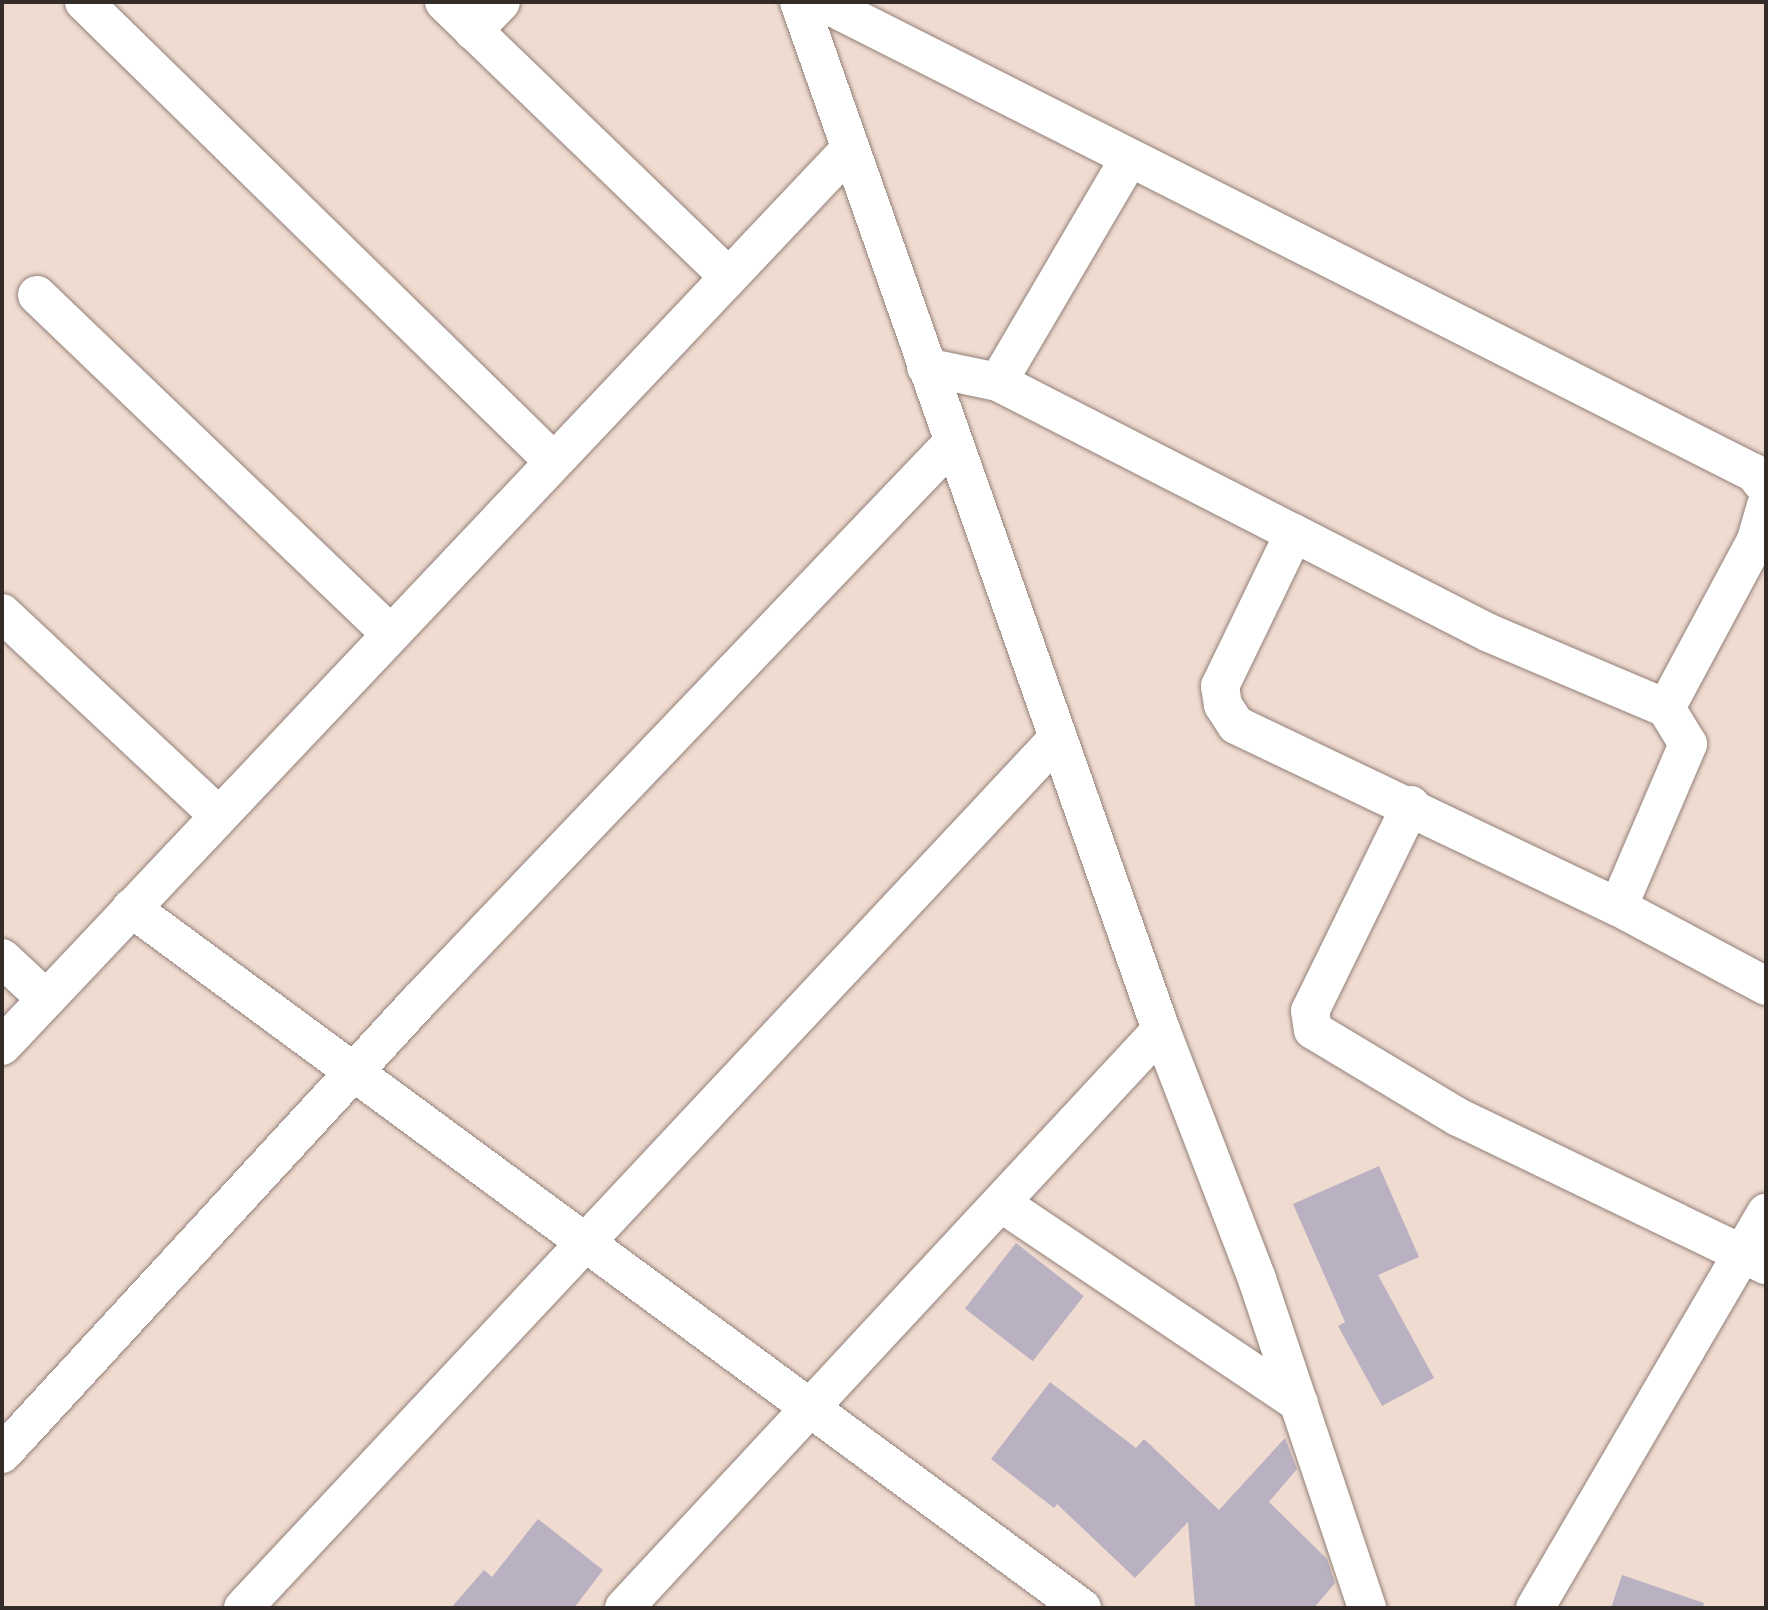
<!DOCTYPE html>
<html>
<head>
<meta charset="utf-8">
<style>
	body { margin:0 }
	#map { position:relative; width:1768px; height:1610px; overflow:hidden; background:#f0dbd1; font-family:"Titillium Web",sans-serif }
	div>[style] { position:absolute }
	[style*='--x'] { left:calc(var(--x)*1px); top:calc(var(--y)*1px); width:calc(var(--w)*1px); rotate:calc(var(--a)*1deg) }
	.building>* { inset:0; background:#b9b0c1; transform-origin:0 0 }
	.roads { filter:drop-shadow(0 0 2px #928077) drop-shadow(0 0 2px #928077) }
	.minor>* { height:38px; margin:-19px; padding:0 19px; transform-origin:19px; border-radius:19px; background:#fff }
	span { translate:-50% -50%; white-space:nowrap; text-align:center; line-height:1.15; -webkit-text-stroke:6px #fff; paint-order:stroke }
	.frame { position:absolute; inset:0; border:4px solid #332b27; pointer-events:none }
</style>
</head>
<body>
<div id="map">
	<div class="building">
		<div style="clip-path:polygon(1379px 1166px,1419px 1257px,1378px 1275px,1434px 1378px,1382px 1406px,1338px 1326px,1345px 1322px,1293px 1204px)"></div>
		<div style="left:1016px;top:1243px;width:86px;height:83px;rotate:38deg"></div>
		<div style="clip-path:polygon(1050px 1382px,1136px 1448px,1144px 1439px,1219px 1510px,1285px 1438px,1297px 1469px,1269px 1502px,1327px 1559px,1335px 1583px,1314px 1608px,1195px 1608px,1188px 1522px,1135px 1578px,1057px 1504px,1054px 1508px,991px 1459px)"></div>
		<div style="clip-path:polygon(538px 1519px,603px 1570px,574px 1608px,451px 1608px,484px 1570px,492px 1577px)"></div>
		<div style="clip-path:polygon(1622px 1575px,1704px 1603px,1703px 1608px,1611px 1608px)"></div>
	</div>
	<div class="roads">
		<div class="minor">
			<div style="--x:84;--y:2;--w:655;--a:44.38"></div>
			<div style="--x:444;--y:2;--w:395;--a:44"></div>
			<div style="--x:799;--y:2;--w:1090;--a:70.6"></div>
			<div style="--x:1161;--y:1030;--w:267;--a:68.9"></div>
			<div style="--x:1257;--y:1279;--w:347;--a:71.5"></div>
			<div style="--x:822;--y:2;--w:1044;--a:26.81"></div>
			<div style="--x:1754;--y:473;--w:19;--a:51"></div>
			<div style="--x:473;--y:31;--w:40;--a:-46"></div>
			<div style="--x:37;--y:295;--w:487;--a:43.8"></div>
			<div style="--x:926;--y:367;--w:74;--a:11.8"></div>
			<div style="--x:998;--y:382;--w:551;--a:27.08"></div>
			<div style="--x:1489;--y:633;--w:192;--a:23"></div>
			<div style="--x:1666;--y:708;--w:42;--a:58.6"></div>
			<div style="--x:1688;--y:744;--w:177;--a:113.2"></div>
			<div style="--x:998;--y:382;--w:259;--a:-59.6"></div>
			<div style="--x:1294;--y:533;--w:170;--a:115.8"></div>
			<div style="--x:1220;--y:686;--w:19;--a:81"></div>
			<div style="--x:1223;--y:705;--w:24;--a:57"></div>
			<div style="--x:1236;--y:725;--w:423;--a:25.5"></div>
			<div style="--x:1618;--y:907;--w:168;--a:28.1"></div>
			<div style="--x:2;--y:613;--w:296;--a:43.1"></div>
			<div style="--x:1666;--y:708;--w:191;--a:-61.8"></div>
			<div style="--x:1756;--y:540;--w:35;--a:-74"></div>
			<div style="--x:1411;--y:805;--w:229;--a:116.1"></div>
			<div style="--x:1310;--y:1011;--w:19;--a:81"></div>
			<div style="--x:1313;--y:1030;--w:169;--a:31"></div>
			<div style="--x:1458;--y:1117;--w:342;--a:25.7"></div>
			<div style="--x:131;--y:908;--w:1181;--a:36.36"></div>
			<div style="--x:2;--y:958;--w:60;--a:43"></div>
			<div style="--x:2;--y:1046;--w:1234;--a:-46.61"></div>
			<div style="--x:1001;--y:1203;--w:359;--a:33.9"></div>
			<div style="--x:2;--y:1454;--w:616;--a:-47.37"></div>
			<div style="--x:419;--y:1001;--w:773;--a:-46.31"></div>
			<div style="--x:243;--y:1608;--w:1192;--a:-46.87"></div>
			<div style="--x:624;--y:1608;--w:789;--a:-47.11"></div>
			<div style="--x:1535;--y:1608;--w:458;--a:-59.7"></div>
		</div>
	</div>
	<div class="frame"></div>
</div>
</body>
</html>
